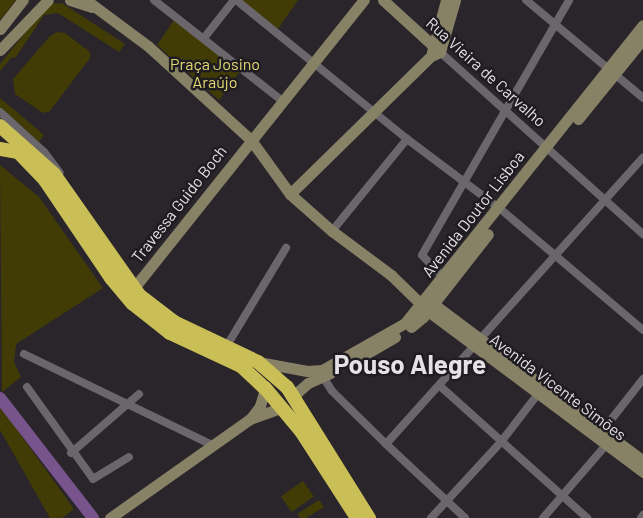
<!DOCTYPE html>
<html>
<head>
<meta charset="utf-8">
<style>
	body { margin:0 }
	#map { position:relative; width:643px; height:518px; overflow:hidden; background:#29252b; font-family:Barlow,sans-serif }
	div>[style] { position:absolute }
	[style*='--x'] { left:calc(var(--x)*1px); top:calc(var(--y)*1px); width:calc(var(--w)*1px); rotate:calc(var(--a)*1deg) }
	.green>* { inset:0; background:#413c06; transform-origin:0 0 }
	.river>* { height:12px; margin:-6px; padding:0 6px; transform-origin:6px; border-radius:6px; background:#78548c }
	.street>* { height:8px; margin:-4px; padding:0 4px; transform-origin:4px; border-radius:4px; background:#6a666c }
	.secondary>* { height:11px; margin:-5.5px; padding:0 5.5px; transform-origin:5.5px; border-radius:5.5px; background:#878166 }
	.highway>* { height:14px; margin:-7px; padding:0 7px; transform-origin:7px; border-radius:7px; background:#cabf57 }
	span { translate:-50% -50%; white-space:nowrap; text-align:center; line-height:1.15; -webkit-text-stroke:5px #1f1c21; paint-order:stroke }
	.park-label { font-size:16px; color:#e3d872 }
	.street-label { font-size:16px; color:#e4e2e5 }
	.town-label { font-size:26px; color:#e4e2e5; font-weight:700 }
</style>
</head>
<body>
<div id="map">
	<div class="green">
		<div style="clip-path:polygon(0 0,16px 0,0 20px)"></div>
		<div style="clip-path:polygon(239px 0,298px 0,278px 29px)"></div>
		<div style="clip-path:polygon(62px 3px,125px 44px,119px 52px,58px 13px,44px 15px,16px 57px,11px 58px,0 71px,0 64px,48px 4px)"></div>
		<div style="clip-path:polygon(174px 20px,240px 71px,219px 100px,157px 45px)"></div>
		<div style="clip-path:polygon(57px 32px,65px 33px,90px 52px,90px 58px,50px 111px,43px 113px,15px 94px,13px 79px,50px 36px)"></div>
		<div style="clip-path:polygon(0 98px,44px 135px,39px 142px,0 107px)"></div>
		<div style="clip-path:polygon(0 165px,39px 197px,103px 288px,16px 344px,14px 362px,21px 377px,2px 392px)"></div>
		<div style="clip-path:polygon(0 406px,74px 509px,62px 518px,50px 518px,0 430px)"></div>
		<div style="left:303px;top:481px;width:19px;height:27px;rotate:55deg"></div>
		<div style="clip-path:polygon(319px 500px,324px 507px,306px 518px,300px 518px,297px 514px)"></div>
	</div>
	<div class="river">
		<div style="--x:0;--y:398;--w:152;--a:52.2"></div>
	</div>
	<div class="street">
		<div style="--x:154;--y:0;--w:162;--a:38.2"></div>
		<div style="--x:236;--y:0;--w:220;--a:39.1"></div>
		<div style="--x:407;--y:139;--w:115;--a:36.9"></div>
		<div style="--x:526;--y:0;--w:153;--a:39.9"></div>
		<div style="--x:204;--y:38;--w:48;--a:-51.7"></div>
		<div style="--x:440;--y:52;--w:273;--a:41.9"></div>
		<div style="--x:0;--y:112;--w:59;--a:42.3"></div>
		<div style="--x:44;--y:152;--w:26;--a:53"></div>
		<div style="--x:504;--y:212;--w:182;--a:40.3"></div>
		<div style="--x:332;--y:231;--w:119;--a:-50.8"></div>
		<div style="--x:445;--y:279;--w:33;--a:-134"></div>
		<div style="--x:422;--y:255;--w:294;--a:-60"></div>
		<div style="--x:226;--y:347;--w:116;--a:-58.8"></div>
		<div style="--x:24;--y:354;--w:211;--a:25.8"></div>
		<div style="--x:323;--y:377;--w:17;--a:57"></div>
		<div style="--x:332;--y:391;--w:76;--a:44.5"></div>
		<div style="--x:386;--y:444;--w:108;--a:43.1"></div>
		<div style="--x:440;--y:386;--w:198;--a:41.9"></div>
		<div style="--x:27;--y:387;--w:113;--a:54.3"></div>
		<div style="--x:93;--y:479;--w:42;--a:-31.4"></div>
		<div style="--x:603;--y:430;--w:65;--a:-51.9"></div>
		<div style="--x:386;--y:444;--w:385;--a:-48.1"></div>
		<div style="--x:71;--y:453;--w:90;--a:-40.9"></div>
		<div style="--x:431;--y:518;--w:103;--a:-47.4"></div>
		<div style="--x:501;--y:442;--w:61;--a:-52.4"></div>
		<div style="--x:543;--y:518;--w:96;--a:-49.2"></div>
		<div style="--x:641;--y:518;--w:4;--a:-56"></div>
	</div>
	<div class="secondary">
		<div style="--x:70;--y:0;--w:23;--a:18"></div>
		<div style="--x:86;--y:0;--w:77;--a:36.6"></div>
		<div style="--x:148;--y:46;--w:139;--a:42.4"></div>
		<div style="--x:251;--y:140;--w:67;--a:54.2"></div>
		<div style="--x:290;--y:194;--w:56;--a:41.4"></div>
		<div style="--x:332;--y:231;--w:74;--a:36.7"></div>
		<div style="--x:391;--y:275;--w:52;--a:44.2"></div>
		<div style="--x:428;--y:311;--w:269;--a:36.8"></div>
		<div style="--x:383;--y:0;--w:77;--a:42.4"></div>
		<div style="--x:0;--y:29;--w:37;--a:-52"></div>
		<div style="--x:0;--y:50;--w:69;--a:-46.2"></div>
		<div style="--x:432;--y:52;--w:54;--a:-74.9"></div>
		<div style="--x:440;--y:52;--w:54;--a:-73.9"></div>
		<div style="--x:578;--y:119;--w:103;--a:-50.9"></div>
		<div style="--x:290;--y:194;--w:197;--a:-44.4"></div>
		<div style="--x:431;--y:56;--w:10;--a:-24"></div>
		<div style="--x:133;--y:289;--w:370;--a:-51.4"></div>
		<div style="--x:428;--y:300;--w:269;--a:36.8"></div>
		<div style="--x:411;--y:327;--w:16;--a:-40"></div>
		<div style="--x:423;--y:317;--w:105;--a:-51.9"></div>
		<div style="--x:357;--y:359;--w:44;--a:-30.1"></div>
		<div style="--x:258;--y:362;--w:50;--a:10.4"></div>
		<div style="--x:307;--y:371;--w:15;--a:-4"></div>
		<div style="--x:322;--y:370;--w:95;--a:-29.5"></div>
		<div style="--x:405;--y:323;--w:381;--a:-51.4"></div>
		<div style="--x:293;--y:396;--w:20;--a:-41"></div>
		<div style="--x:308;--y:383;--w:24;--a:-24"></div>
		<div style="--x:251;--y:418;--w:15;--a:-53"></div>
		<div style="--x:260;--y:406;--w:19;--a:-74"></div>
		<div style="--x:110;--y:518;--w:171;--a:-35.3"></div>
		<div style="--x:250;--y:419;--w:33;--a:-20"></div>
	</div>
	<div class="highway">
		<div style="--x:0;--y:126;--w:72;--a:41.6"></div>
		<div style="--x:54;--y:174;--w:148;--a:54.9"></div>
		<div style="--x:139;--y:295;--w:44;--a:37.6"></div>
		<div style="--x:174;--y:322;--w:93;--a:25.5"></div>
		<div style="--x:258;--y:362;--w:38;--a:41"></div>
		<div style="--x:287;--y:387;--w:155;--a:58"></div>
		<div style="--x:0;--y:149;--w:17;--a:10"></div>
		<div style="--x:20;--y:154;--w:36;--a:46"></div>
		<div style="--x:45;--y:180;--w:118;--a:56"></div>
		<div style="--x:111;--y:278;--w:33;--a:50"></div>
		<div style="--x:132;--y:303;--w:48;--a:38.3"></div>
		<div style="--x:170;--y:333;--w:78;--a:24.9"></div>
		<div style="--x:241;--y:366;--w:33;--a:43"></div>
		<div style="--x:265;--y:388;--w:56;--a:50.1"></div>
		<div style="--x:301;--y:431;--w:103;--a:57.2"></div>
	</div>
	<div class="park-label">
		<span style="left:215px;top:73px">Praça Josino<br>Araújo</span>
	</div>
	<div class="street-label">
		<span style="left:486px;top:72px;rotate:42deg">Rua Vieira de Carvalho</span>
		<span style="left:179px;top:204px;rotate:-52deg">Travessa Guido Boch</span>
		<span style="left:473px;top:214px;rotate:-52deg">Avenida Doutor Lisboa</span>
		<span style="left:558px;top:387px;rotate:37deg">Avenida Vicente Simões</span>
	</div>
	<div class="town-label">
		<span style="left:410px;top:364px">Pouso Alegre</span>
	</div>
</div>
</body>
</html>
